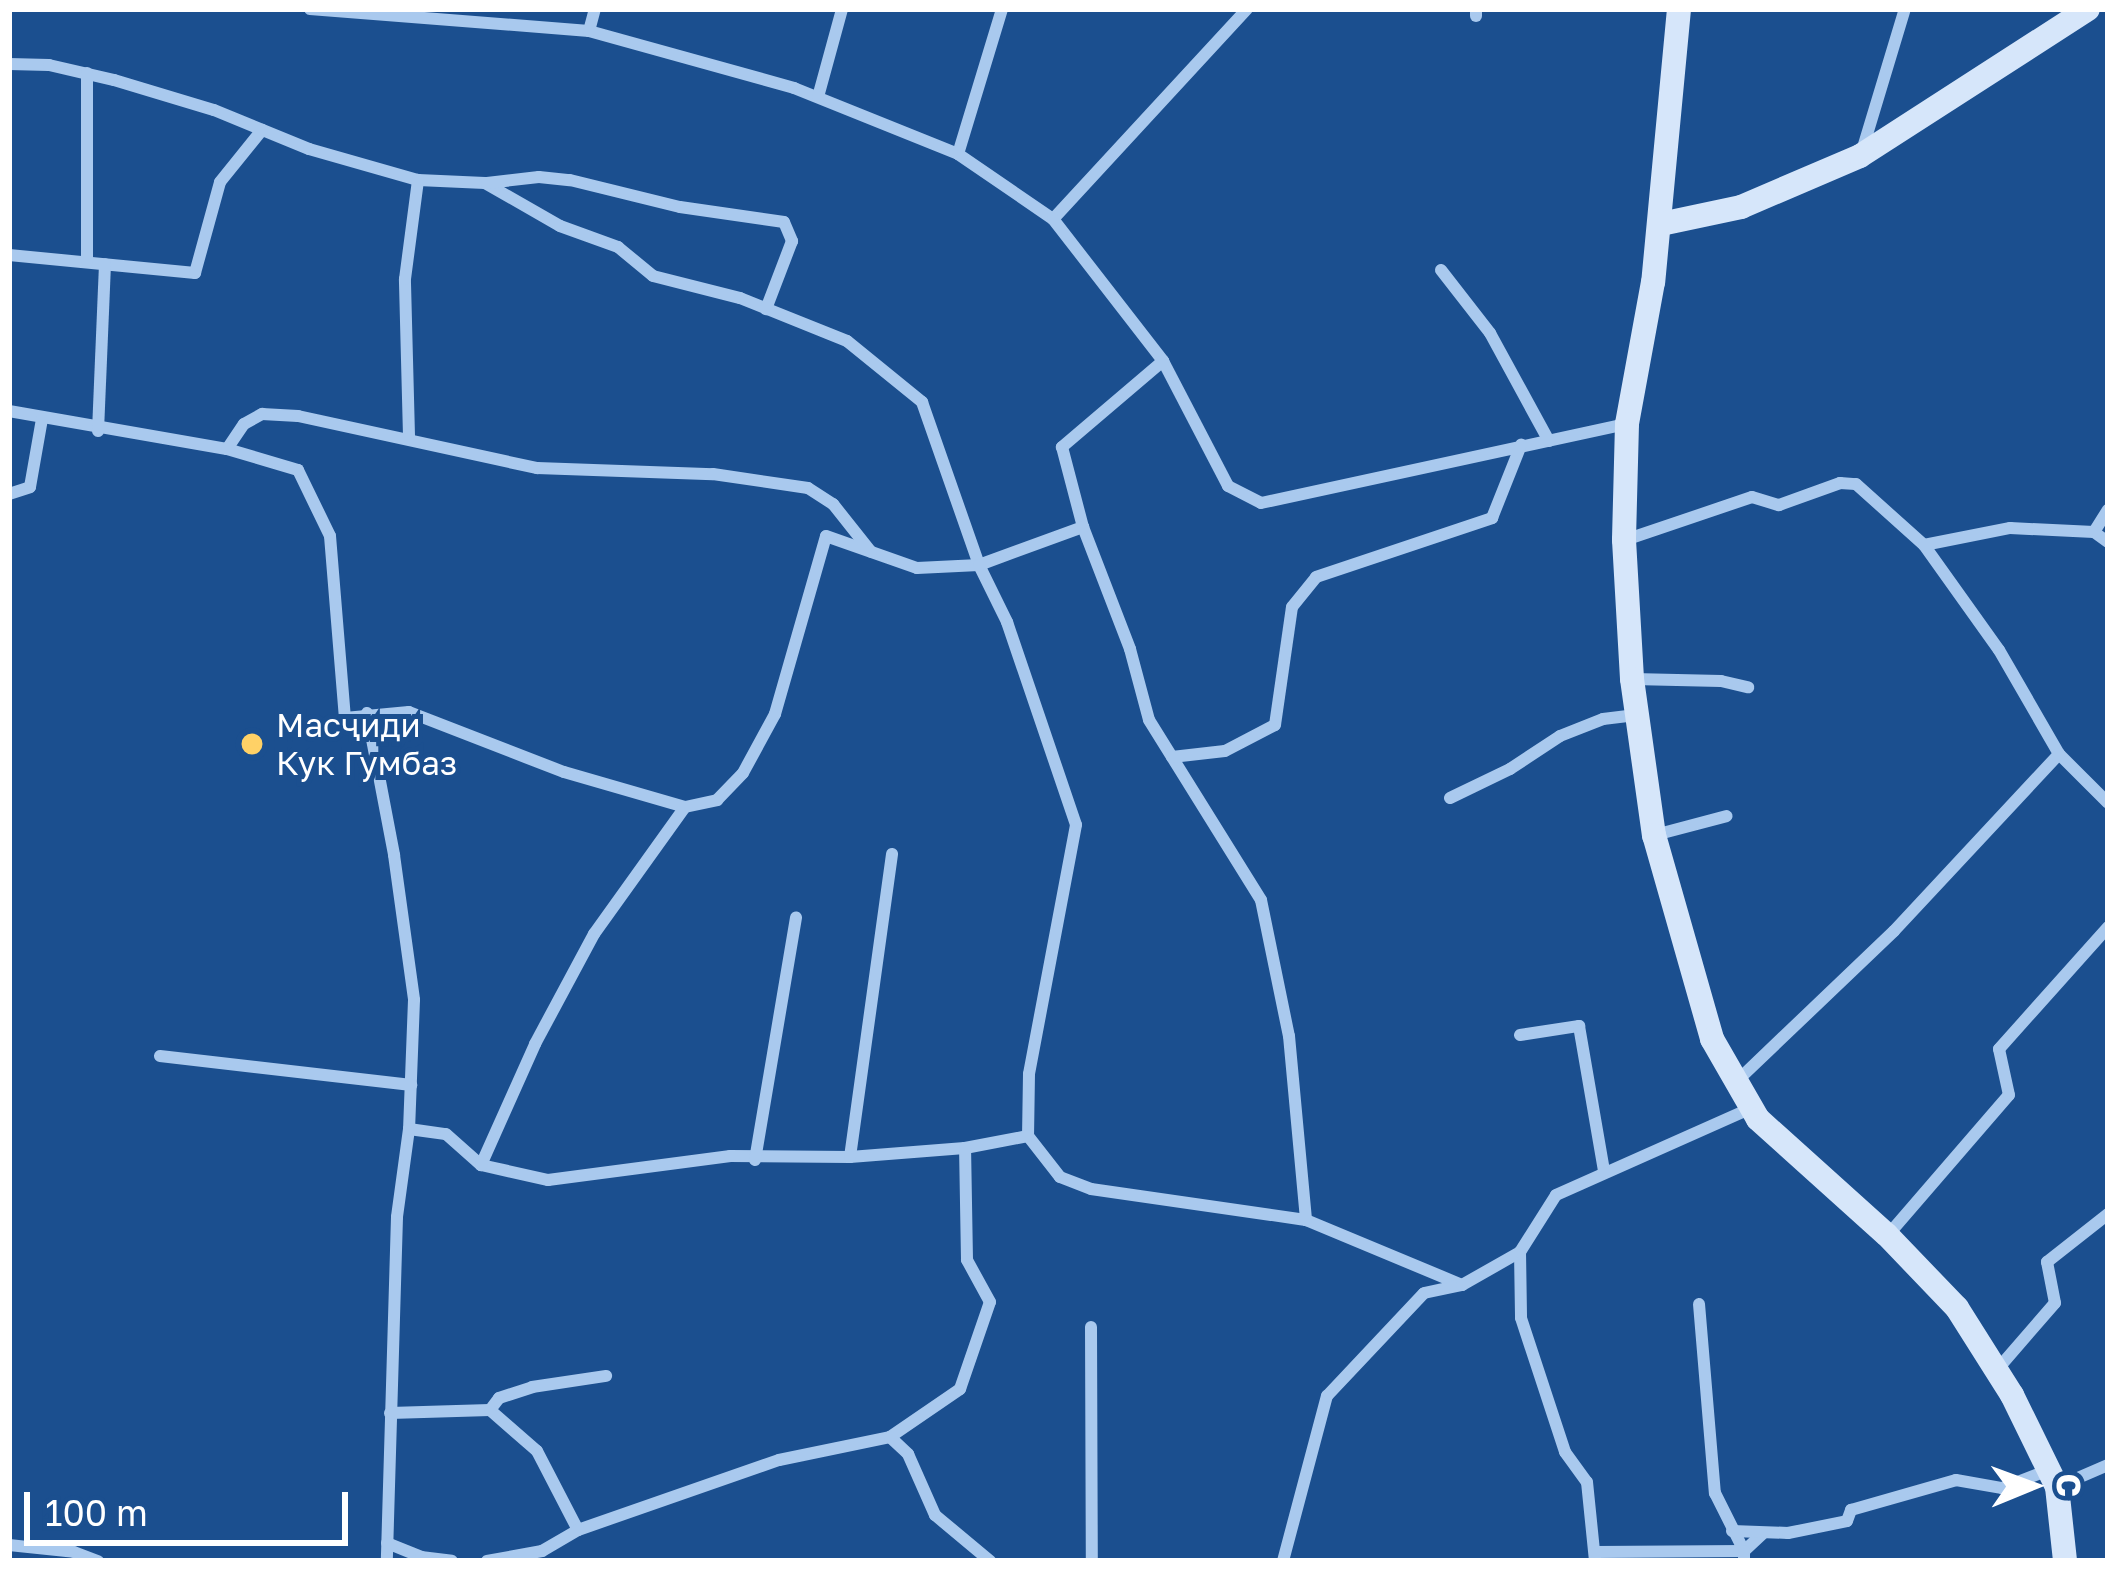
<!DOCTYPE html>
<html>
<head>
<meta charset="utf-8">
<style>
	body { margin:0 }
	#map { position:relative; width:2117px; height:1570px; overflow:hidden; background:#1b4f8f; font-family:"Golos Text",sans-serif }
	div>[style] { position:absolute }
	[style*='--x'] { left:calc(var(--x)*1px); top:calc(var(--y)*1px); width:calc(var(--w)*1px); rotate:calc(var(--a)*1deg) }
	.street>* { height:12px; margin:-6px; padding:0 6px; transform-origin:6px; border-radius:6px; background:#a9c9ee }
	.secondary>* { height:24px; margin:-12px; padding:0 12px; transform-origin:12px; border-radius:12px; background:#d6e6fa }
	.dots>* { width:33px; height:33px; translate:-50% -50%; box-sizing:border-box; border:6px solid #1b4f8f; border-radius:50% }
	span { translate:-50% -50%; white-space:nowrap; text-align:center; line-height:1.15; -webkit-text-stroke:10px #1b4f8f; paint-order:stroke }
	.poi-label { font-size:33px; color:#fff }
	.left { translate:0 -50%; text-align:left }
	.frame { position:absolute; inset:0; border:12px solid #fff; pointer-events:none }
	.north { position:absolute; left:1973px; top:1426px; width:120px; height:120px; -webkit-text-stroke:9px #1b4f8f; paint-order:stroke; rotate:89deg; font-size:33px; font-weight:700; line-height:48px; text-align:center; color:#fff }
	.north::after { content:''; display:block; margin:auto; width:42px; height:54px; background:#fff; clip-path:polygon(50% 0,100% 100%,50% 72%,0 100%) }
	.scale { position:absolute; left:24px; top:1492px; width:324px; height:54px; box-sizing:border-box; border:6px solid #fff; border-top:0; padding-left:15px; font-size:36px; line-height:42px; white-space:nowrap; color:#fff; -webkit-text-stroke:9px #1b4f8f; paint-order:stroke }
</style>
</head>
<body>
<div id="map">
	<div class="street">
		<div style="--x:310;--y:9;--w:280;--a:4.5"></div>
		<div style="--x:589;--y:31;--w:213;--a:15.5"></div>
		<div style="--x:794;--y:88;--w:177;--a:21.9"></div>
		<div style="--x:958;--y:154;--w:115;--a:34.4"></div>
		<div style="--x:1247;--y:9;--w:286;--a:132.7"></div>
		<div style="--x:1053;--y:219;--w:180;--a:52.2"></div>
		<div style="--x:1163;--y:361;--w:141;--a:62.5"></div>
		<div style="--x:1228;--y:486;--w:37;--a:27"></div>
		<div style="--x:1261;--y:503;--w:374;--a:-12.2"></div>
		<div style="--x:1476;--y:16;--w:7;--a:-90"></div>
		<div style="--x:589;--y:31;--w:23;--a:-75"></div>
		<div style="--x:9;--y:64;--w:40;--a:1.4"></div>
		<div style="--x:49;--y:65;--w:67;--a:13"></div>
		<div style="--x:114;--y:80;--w:104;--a:16.7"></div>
		<div style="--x:214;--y:110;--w:103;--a:22.3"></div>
		<div style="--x:309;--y:149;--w:113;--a:15.9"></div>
		<div style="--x:418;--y:180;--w:67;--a:2.6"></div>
		<div style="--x:485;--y:183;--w:86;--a:29.8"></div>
		<div style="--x:560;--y:226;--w:62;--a:19.9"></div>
		<div style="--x:618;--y:247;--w:45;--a:39.6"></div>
		<div style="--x:653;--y:276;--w:90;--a:14.2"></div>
		<div style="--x:740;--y:298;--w:115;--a:21.9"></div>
		<div style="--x:847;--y:341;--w:97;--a:39.1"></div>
		<div style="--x:922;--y:402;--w:173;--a:70.7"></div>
		<div style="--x:979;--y:565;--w:64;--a:63.8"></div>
		<div style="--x:1007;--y:622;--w:214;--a:71.2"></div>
		<div style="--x:1076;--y:825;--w:253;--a:100.7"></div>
		<div style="--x:1029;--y:1074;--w:62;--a:90.9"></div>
		<div style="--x:1028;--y:1136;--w:52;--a:52"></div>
		<div style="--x:1060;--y:1177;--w:33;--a:21"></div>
		<div style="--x:1091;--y:1189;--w:217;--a:8.2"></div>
		<div style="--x:1306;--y:1220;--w:169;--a:22.6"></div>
		<div style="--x:818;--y:97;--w:91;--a:-74.7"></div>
		<div style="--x:1862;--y:151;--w:148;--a:-73.2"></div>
		<div style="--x:958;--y:154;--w:152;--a:-73.1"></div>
		<div style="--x:487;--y:183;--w:52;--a:-6.6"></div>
		<div style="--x:539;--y:177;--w:31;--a:6"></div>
		<div style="--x:570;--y:180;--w:113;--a:13.8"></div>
		<div style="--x:680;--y:207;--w:105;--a:8.2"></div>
		<div style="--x:784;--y:222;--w:21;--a:67"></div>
		<div style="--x:792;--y:241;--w:73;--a:110.9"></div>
		<div style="--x:9;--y:255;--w:187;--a:5.5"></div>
		<div style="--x:195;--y:273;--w:94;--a:-74.6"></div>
		<div style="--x:220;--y:182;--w:67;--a:-51.1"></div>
		<div style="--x:87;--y:262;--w:189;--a:-90"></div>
		<div style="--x:1441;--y:270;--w:80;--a:52.1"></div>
		<div style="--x:1490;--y:333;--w:123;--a:61.4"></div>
		<div style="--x:1163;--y:361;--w:133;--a:139.6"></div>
		<div style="--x:1062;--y:447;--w:83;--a:75.3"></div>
		<div style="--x:1083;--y:527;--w:131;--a:68.9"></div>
		<div style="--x:1130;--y:649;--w:73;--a:75"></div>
		<div style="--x:1149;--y:720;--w:212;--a:58.1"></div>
		<div style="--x:1261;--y:900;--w:139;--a:78.4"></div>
		<div style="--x:1289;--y:1036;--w:185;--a:84.7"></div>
		<div style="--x:9;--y:411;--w:221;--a:9.9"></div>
		<div style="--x:227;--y:449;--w:74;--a:16.5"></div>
		<div style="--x:298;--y:470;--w:73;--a:64.1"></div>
		<div style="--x:330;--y:536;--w:183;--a:85.3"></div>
		<div style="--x:345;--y:718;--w:64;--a:-5.4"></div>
		<div style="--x:409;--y:712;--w:166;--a:21.2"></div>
		<div style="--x:564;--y:772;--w:126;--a:16.1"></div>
		<div style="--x:685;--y:807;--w:33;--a:-12"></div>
		<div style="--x:717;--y:800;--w:37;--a:-46"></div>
		<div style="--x:743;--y:773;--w:67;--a:-61.5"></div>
		<div style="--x:775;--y:714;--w:185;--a:-74"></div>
		<div style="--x:826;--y:536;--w:96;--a:19.4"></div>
		<div style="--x:917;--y:568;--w:62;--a:-2.8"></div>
		<div style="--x:979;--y:565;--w:111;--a:-20.1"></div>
		<div style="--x:98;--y:431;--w:167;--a:-87.6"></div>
		<div style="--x:409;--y:436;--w:157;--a:-91.5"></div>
		<div style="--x:405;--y:279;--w:100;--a:-82.5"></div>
		<div style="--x:227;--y:449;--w:30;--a:-56"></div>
		<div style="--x:244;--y:424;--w:21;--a:-29"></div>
		<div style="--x:262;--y:414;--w:36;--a:3"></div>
		<div style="--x:298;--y:416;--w:245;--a:12.3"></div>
		<div style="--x:537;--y:468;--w:176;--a:2"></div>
		<div style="--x:713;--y:474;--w:96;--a:8.4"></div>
		<div style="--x:808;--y:488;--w:30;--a:33"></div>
		<div style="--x:833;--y:504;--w:61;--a:51.6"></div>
		<div style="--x:9;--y:494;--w:22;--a:-18"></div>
		<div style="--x:30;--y:487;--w:69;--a:-80"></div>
		<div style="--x:2094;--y:532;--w:26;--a:-58"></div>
		<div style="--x:1625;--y:540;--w:134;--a:-18.7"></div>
		<div style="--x:1752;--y:497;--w:28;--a:17"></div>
		<div style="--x:1779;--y:505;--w:65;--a:-19.8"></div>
		<div style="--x:1840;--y:483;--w:16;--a:4"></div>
		<div style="--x:1856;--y:484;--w:91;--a:41.9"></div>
		<div style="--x:1924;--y:545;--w:129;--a:54.5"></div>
		<div style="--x:1999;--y:650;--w:120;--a:60"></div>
		<div style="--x:2059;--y:754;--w:69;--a:45"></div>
		<div style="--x:1924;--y:545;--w:88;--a:-11.2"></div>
		<div style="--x:2010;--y:528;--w:84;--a:2.7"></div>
		<div style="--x:2094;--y:532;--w:17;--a:36"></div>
		<div style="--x:1633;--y:679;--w:88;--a:1.3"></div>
		<div style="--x:1721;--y:681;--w:28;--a:13"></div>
		<div style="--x:367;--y:713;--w:145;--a:79.2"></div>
		<div style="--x:394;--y:855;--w:146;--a:82.1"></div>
		<div style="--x:414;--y:1000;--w:129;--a:92.2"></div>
		<div style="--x:409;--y:1129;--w:89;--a:97.8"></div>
		<div style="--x:397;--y:1217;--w:344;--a:91.7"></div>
		<div style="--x:1172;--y:757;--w:53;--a:-6.5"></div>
		<div style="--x:1225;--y:751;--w:56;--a:-27.5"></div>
		<div style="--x:1275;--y:725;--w:119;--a:-81.8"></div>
		<div style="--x:1292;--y:607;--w:38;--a:-51"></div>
		<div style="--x:1316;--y:577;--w:186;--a:-18.5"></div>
		<div style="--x:1492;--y:518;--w:79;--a:-68.3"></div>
		<div style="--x:1450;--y:798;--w:67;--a:-25.8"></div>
		<div style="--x:1510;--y:769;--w:60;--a:-33.4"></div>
		<div style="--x:1560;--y:736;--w:46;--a:-21.6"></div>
		<div style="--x:1603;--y:719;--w:31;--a:-7"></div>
		<div style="--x:1655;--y:835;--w:74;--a:-14.8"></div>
		<div style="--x:1520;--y:1035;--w:60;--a:-8.7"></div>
		<div style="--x:1579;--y:1026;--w:146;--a:80.2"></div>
		<div style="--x:160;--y:1056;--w:253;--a:6.6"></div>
		<div style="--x:1737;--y:1081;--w:217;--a:-43.7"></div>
		<div style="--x:1894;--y:931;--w:242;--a:-47"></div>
		<div style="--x:409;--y:1129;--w:37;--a:8"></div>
		<div style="--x:446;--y:1134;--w:47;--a:41.5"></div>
		<div style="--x:481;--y:1165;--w:69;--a:12.6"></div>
		<div style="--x:548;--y:1180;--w:184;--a:-7.5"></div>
		<div style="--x:730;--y:1156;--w:120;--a:0.5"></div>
		<div style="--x:850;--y:1157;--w:115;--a:-4.5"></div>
		<div style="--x:965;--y:1148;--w:64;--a:-10.8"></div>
		<div style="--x:850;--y:1157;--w:306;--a:-82.1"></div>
		<div style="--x:755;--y:1160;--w:246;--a:-80.4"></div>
		<div style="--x:481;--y:1165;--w:133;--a:-65.9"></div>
		<div style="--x:535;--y:1044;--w:125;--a:-61.8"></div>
		<div style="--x:594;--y:934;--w:156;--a:-54.4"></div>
		<div style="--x:1888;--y:1235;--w:185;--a:-49.2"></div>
		<div style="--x:2009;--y:1095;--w:47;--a:-102.3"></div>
		<div style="--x:1999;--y:1049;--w:164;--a:-48.2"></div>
		<div style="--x:1520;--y:1252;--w:66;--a:89.1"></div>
		<div style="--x:1521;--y:1318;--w:141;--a:71.8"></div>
		<div style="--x:1565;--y:1452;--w:37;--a:54"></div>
		<div style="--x:1587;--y:1482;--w:79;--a:84.2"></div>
		<div style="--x:1699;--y:1304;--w:190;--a:85.2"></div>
		<div style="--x:1715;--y:1493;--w:65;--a:63.4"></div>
		<div style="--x:1744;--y:1551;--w:26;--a:-43"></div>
		<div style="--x:1091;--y:1327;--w:234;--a:89.8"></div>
		<div style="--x:1996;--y:1371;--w:90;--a:-49.1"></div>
		<div style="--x:2055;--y:1303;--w:42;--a:-101"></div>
		<div style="--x:2047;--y:1262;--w:78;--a:-38.2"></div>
		<div style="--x:490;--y:1410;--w:15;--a:-53"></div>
		<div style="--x:499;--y:1398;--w:35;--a:-18"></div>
		<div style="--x:532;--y:1387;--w:75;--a:-8.5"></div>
		<div style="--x:390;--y:1413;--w:100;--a:-1.7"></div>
		<div style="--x:490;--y:1410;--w:62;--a:41.1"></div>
		<div style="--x:537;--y:1451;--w:89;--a:62.6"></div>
		<div style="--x:578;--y:1530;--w:213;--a:-19.2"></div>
		<div style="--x:779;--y:1460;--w:113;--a:-11.7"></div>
		<div style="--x:890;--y:1437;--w:85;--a:-34.4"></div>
		<div style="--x:960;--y:1389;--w:92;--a:-71"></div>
		<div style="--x:990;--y:1302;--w:48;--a:-118.7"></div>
		<div style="--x:967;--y:1260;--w:112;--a:-91"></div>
		<div style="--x:890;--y:1437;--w:25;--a:43"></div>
		<div style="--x:908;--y:1454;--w:67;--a:66.1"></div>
		<div style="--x:935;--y:1515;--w:72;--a:39.9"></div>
		<div style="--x:2057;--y:1487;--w:56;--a:-23.3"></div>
		<div style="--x:1732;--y:1531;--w:56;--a:2"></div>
		<div style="--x:1788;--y:1533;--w:60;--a:-11.5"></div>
		<div style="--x:1847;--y:1521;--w:12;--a:-70"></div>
		<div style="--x:1851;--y:1510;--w:109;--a:-15.9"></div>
		<div style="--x:1956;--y:1480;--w:47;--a:9.9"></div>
		<div style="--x:2002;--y:1488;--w:47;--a:-21.1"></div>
		<div style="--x:387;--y:1543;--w:37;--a:22"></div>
		<div style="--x:421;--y:1557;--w:31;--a:7"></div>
		<div style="--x:9;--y:1545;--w:65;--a:6.1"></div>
		<div style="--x:74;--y:1552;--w:26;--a:21"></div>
		<div style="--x:1596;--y:1552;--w:148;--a:-0.4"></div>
		<div style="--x:1744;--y:1551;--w:10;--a:90"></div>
		<div style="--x:487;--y:1561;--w:56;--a:-10.3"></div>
		<div style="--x:542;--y:1551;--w:42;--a:-30.3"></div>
		<div style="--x:1283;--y:1561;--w:171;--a:-75.1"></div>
		<div style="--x:1327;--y:1396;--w:141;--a:-46.7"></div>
		<div style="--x:1424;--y:1293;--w:39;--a:-12"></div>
		<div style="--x:1462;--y:1285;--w:67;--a:-29.6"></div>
		<div style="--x:1520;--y:1252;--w:67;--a:-57.7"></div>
		<div style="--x:1556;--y:1195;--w:214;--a:-24"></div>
	</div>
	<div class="secondary">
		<div style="--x:1679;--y:9;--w:274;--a:95.4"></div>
		<div style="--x:1653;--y:282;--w:144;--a:100.4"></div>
		<div style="--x:1627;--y:424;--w:116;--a:91.5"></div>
		<div style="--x:1624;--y:540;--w:139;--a:86.7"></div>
		<div style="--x:1632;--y:679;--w:158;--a:82"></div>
		<div style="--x:1654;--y:835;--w:212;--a:74.1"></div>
		<div style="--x:1712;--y:1039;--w:92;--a:60.1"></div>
		<div style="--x:1758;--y:1119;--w:173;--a:42"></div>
		<div style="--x:1887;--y:1235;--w:101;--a:46.2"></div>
		<div style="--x:1957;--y:1308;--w:103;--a:57.7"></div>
		<div style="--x:2012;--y:1395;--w:102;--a:63.9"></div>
		<div style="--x:2057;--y:1487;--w:74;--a:83.8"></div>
		<div style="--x:1661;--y:224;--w:82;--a:-12"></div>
		<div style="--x:1741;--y:207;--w:129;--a:-23.2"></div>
		<div style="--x:1860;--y:156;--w:271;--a:-32.8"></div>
	</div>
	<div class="dots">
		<div style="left:252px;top:744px;background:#ffd166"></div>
	</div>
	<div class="poi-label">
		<span class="left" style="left:276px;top:744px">Масҷиди<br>Кук Гумбаз</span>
	</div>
	<div class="frame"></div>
	<div class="north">С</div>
	<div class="scale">100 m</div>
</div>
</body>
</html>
